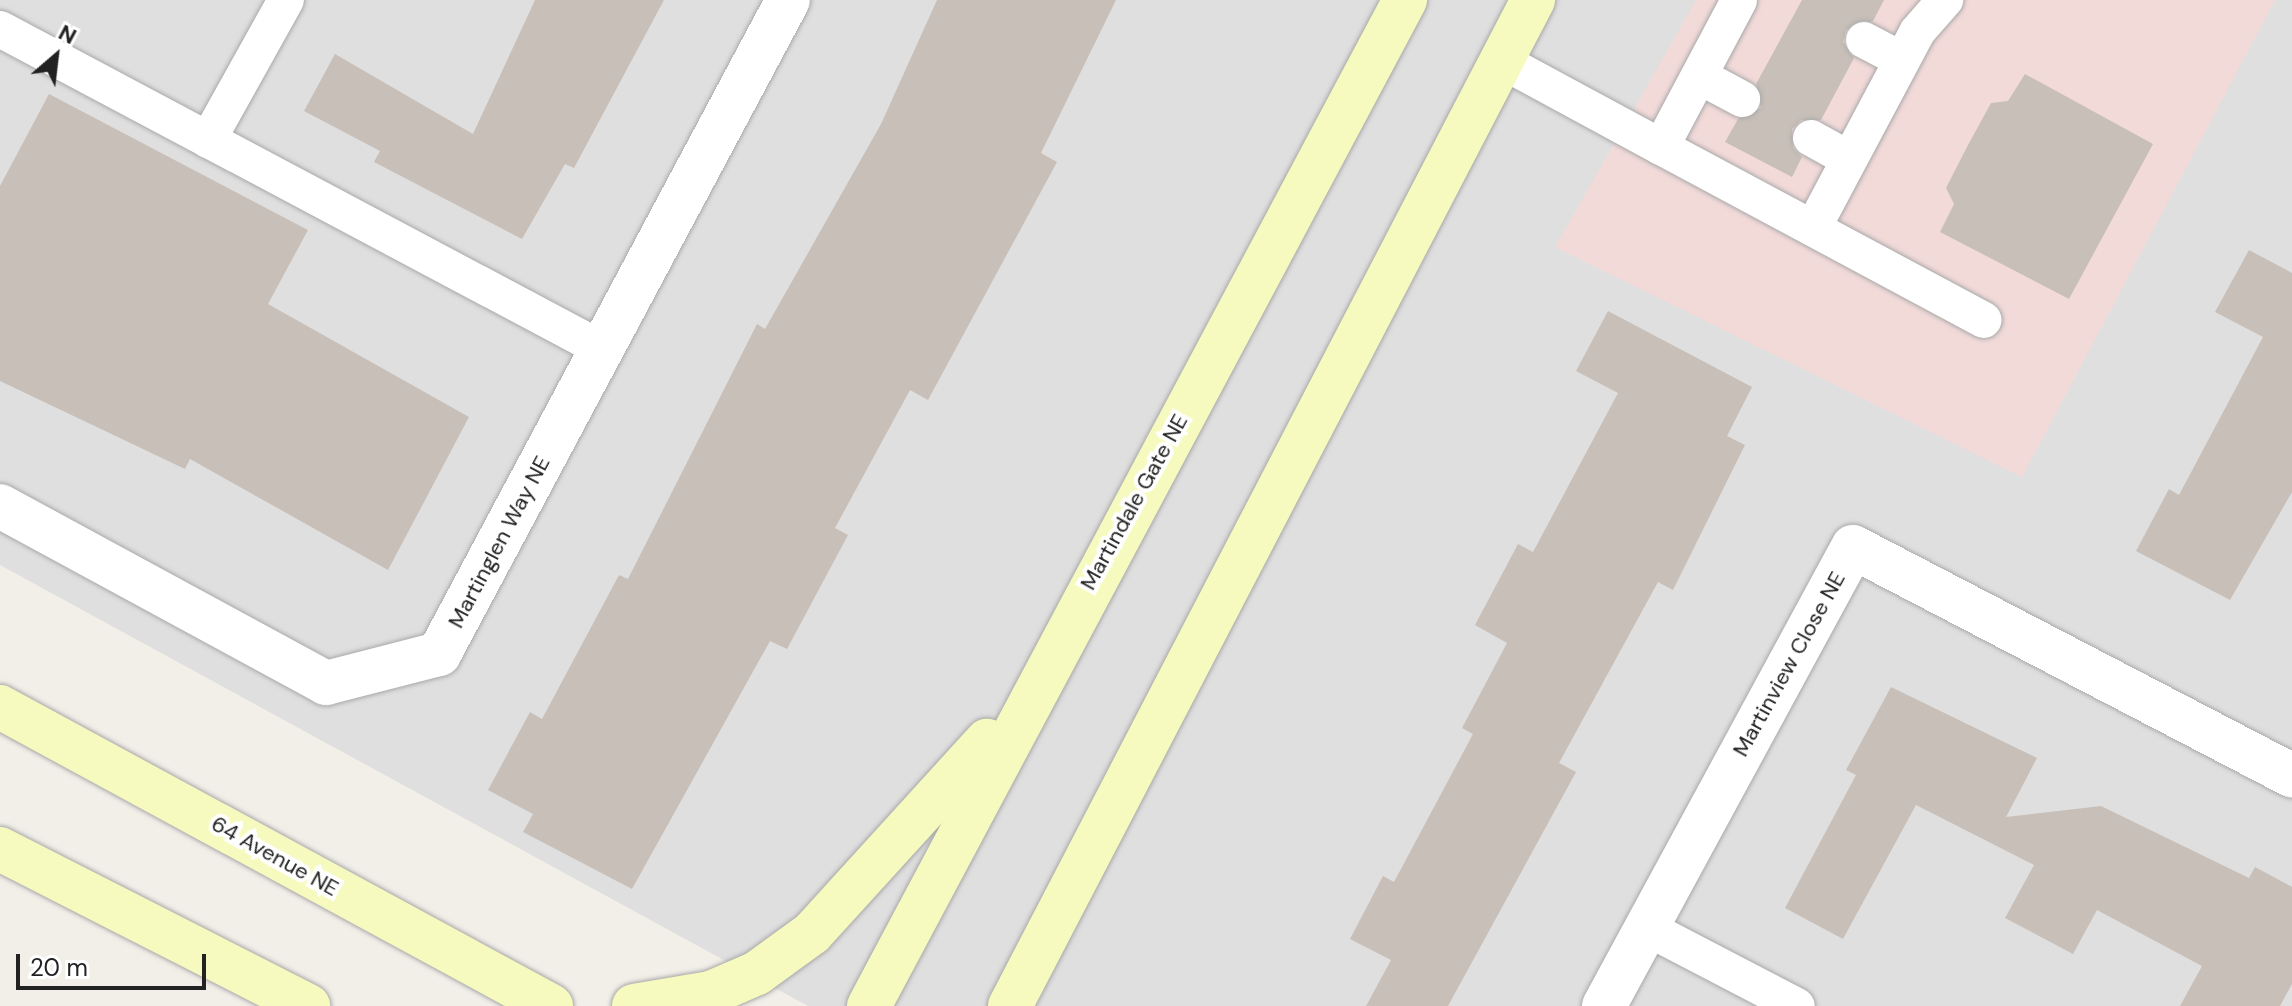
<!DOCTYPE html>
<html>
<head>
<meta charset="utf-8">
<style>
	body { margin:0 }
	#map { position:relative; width:2292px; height:1006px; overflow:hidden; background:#f2efe9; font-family:"DM Sans",sans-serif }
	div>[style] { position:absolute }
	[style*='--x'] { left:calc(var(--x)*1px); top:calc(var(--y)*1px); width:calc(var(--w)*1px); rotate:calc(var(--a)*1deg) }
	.residential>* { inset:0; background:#e0dfdf }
	.commercial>* { inset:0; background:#f2dad9 }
	.building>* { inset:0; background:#c7bfb8 }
	.roads { filter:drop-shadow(0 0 2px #a9a9a9) drop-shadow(0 0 2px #a9a9a9) }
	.lane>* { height:36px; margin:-18px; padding:0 18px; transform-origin:18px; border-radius:18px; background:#fff }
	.street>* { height:44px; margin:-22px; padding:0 22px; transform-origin:22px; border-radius:22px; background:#fff }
	.secondary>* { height:44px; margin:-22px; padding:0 22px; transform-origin:22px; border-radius:22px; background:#f7fabf }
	span { translate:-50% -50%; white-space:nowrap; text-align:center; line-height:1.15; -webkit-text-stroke:8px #fff; paint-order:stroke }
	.street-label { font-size:22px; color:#222 }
	.north { position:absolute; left:16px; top:16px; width:80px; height:80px; -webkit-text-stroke:6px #fff; paint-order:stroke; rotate:28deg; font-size:22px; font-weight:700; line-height:32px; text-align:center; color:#222 }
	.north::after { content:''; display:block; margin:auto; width:28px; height:36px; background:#222; clip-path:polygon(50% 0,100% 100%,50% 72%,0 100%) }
	.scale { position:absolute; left:16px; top:954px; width:190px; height:36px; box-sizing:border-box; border:4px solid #222; border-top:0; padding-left:10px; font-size:24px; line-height:28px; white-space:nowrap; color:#222; -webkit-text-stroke:6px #fff; paint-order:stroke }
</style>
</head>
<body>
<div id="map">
	<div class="residential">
		<div style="clip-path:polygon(0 0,2292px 0,2292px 1006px,808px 1006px,0 565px)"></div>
	</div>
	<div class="commercial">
		<div style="clip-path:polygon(1696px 0,2275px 0,2022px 477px,1555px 247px)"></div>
	</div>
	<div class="building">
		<div style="clip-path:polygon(535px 0,664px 0,574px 168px,565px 164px,522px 239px,374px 162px,380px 151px,304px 111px,335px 54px,473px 134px)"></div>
		<div style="clip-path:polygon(937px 0,1116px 0,1041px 153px,1057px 162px,928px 400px,910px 390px,835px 528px,848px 535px,787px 649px,770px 641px,632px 889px,523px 832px,533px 814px,488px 790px,530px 712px,542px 719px,619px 575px,628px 579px,757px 324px,765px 329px,881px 124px)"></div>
		<div style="clip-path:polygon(1802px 0,1884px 0,1873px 21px,1846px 30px,1843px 42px,1854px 58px,1821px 120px,1801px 120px,1792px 129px,1793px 148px,1802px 157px,1792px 177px,1725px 142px,1738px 119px,1761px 108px,1756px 84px)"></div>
		<div style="clip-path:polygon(2025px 74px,2153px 144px,2069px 299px,1940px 232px,1954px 204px,1946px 188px,1968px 145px,1991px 103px,2008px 101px)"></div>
		<div style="clip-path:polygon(49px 94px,308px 230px,268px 304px,469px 417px,388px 570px,190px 459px,185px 469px,0 381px,0 186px)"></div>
		<div style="clip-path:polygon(2249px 250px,2292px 273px,2292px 492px,2230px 600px,2136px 551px,2169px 489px,2179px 495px,2263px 337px,2215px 312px)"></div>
		<div style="clip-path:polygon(1608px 311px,1752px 387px,1727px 436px,1745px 445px,1673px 590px,1658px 582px,1559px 763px,1576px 772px,1448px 1006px,1366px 1006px,1391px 960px,1350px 939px,1383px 876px,1394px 882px,1473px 734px,1462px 728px,1507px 643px,1475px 625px,1518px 544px,1533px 552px,1618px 393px,1576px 371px)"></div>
		<div style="clip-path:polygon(1891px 687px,2037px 758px,2006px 817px,2101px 806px,2249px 878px,2255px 867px,2292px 887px,2292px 984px,2280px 1006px,2180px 1006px,2202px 966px,2097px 910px,2073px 954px,2005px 918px,2034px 865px,1916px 805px,1843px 939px,1785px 908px,1856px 775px,1846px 770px)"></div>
	</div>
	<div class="roads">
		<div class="lane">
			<div style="--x:0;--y:29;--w:682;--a:27.99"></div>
			<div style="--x:1864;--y:40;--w:43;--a:27.8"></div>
			<div style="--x:1502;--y:61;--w:181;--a:28.4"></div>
			<div style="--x:1661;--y:147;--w:166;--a:-62"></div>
			<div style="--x:1699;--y:76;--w:49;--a:28.1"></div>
			<div style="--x:1811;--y:138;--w:43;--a:28.9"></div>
			<div style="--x:208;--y:140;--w:160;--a:-60.9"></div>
			<div style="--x:1661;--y:147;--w:366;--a:28.2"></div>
			<div style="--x:1813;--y:228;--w:222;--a:-62"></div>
			<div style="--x:1917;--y:32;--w:43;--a:-48.8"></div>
			<div style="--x:1645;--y:927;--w:171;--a:27.5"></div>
		</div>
		<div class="street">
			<div style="--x:0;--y:506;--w:371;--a:28.5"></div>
			<div style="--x:326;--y:683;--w:117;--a:-14.4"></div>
			<div style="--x:439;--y:654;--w:741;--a:-61.91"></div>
			<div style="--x:1604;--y:1006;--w:522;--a:-61.52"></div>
			<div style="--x:1853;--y:547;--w:495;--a:27.5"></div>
		</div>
		<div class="secondary">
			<div style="--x:0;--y:707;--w:627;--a:28.49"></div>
			<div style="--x:0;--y:849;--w:346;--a:27"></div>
			<div style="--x:634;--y:1006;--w:78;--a:-9.6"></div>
			<div style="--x:711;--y:993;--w:50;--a:-23.5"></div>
			<div style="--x:757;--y:973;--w:68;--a:-36"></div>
			<div style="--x:812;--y:933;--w:260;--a:-47.7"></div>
			<div style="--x:869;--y:1006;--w:1140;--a:-61.95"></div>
			<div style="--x:1010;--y:1006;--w:1134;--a:-62.53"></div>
		</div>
	</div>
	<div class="street-label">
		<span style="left:1134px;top:502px;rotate:-61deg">Martindale Gate NE</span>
		<span style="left:499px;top:542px;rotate:-62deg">Martinglen Way NE</span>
		<span style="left:1789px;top:664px;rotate:-61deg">Martinview Close NE</span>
		<span style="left:275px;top:856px;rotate:29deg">64 Avenue NE</span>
	</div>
	<div class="north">N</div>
	<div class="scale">20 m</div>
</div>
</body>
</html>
